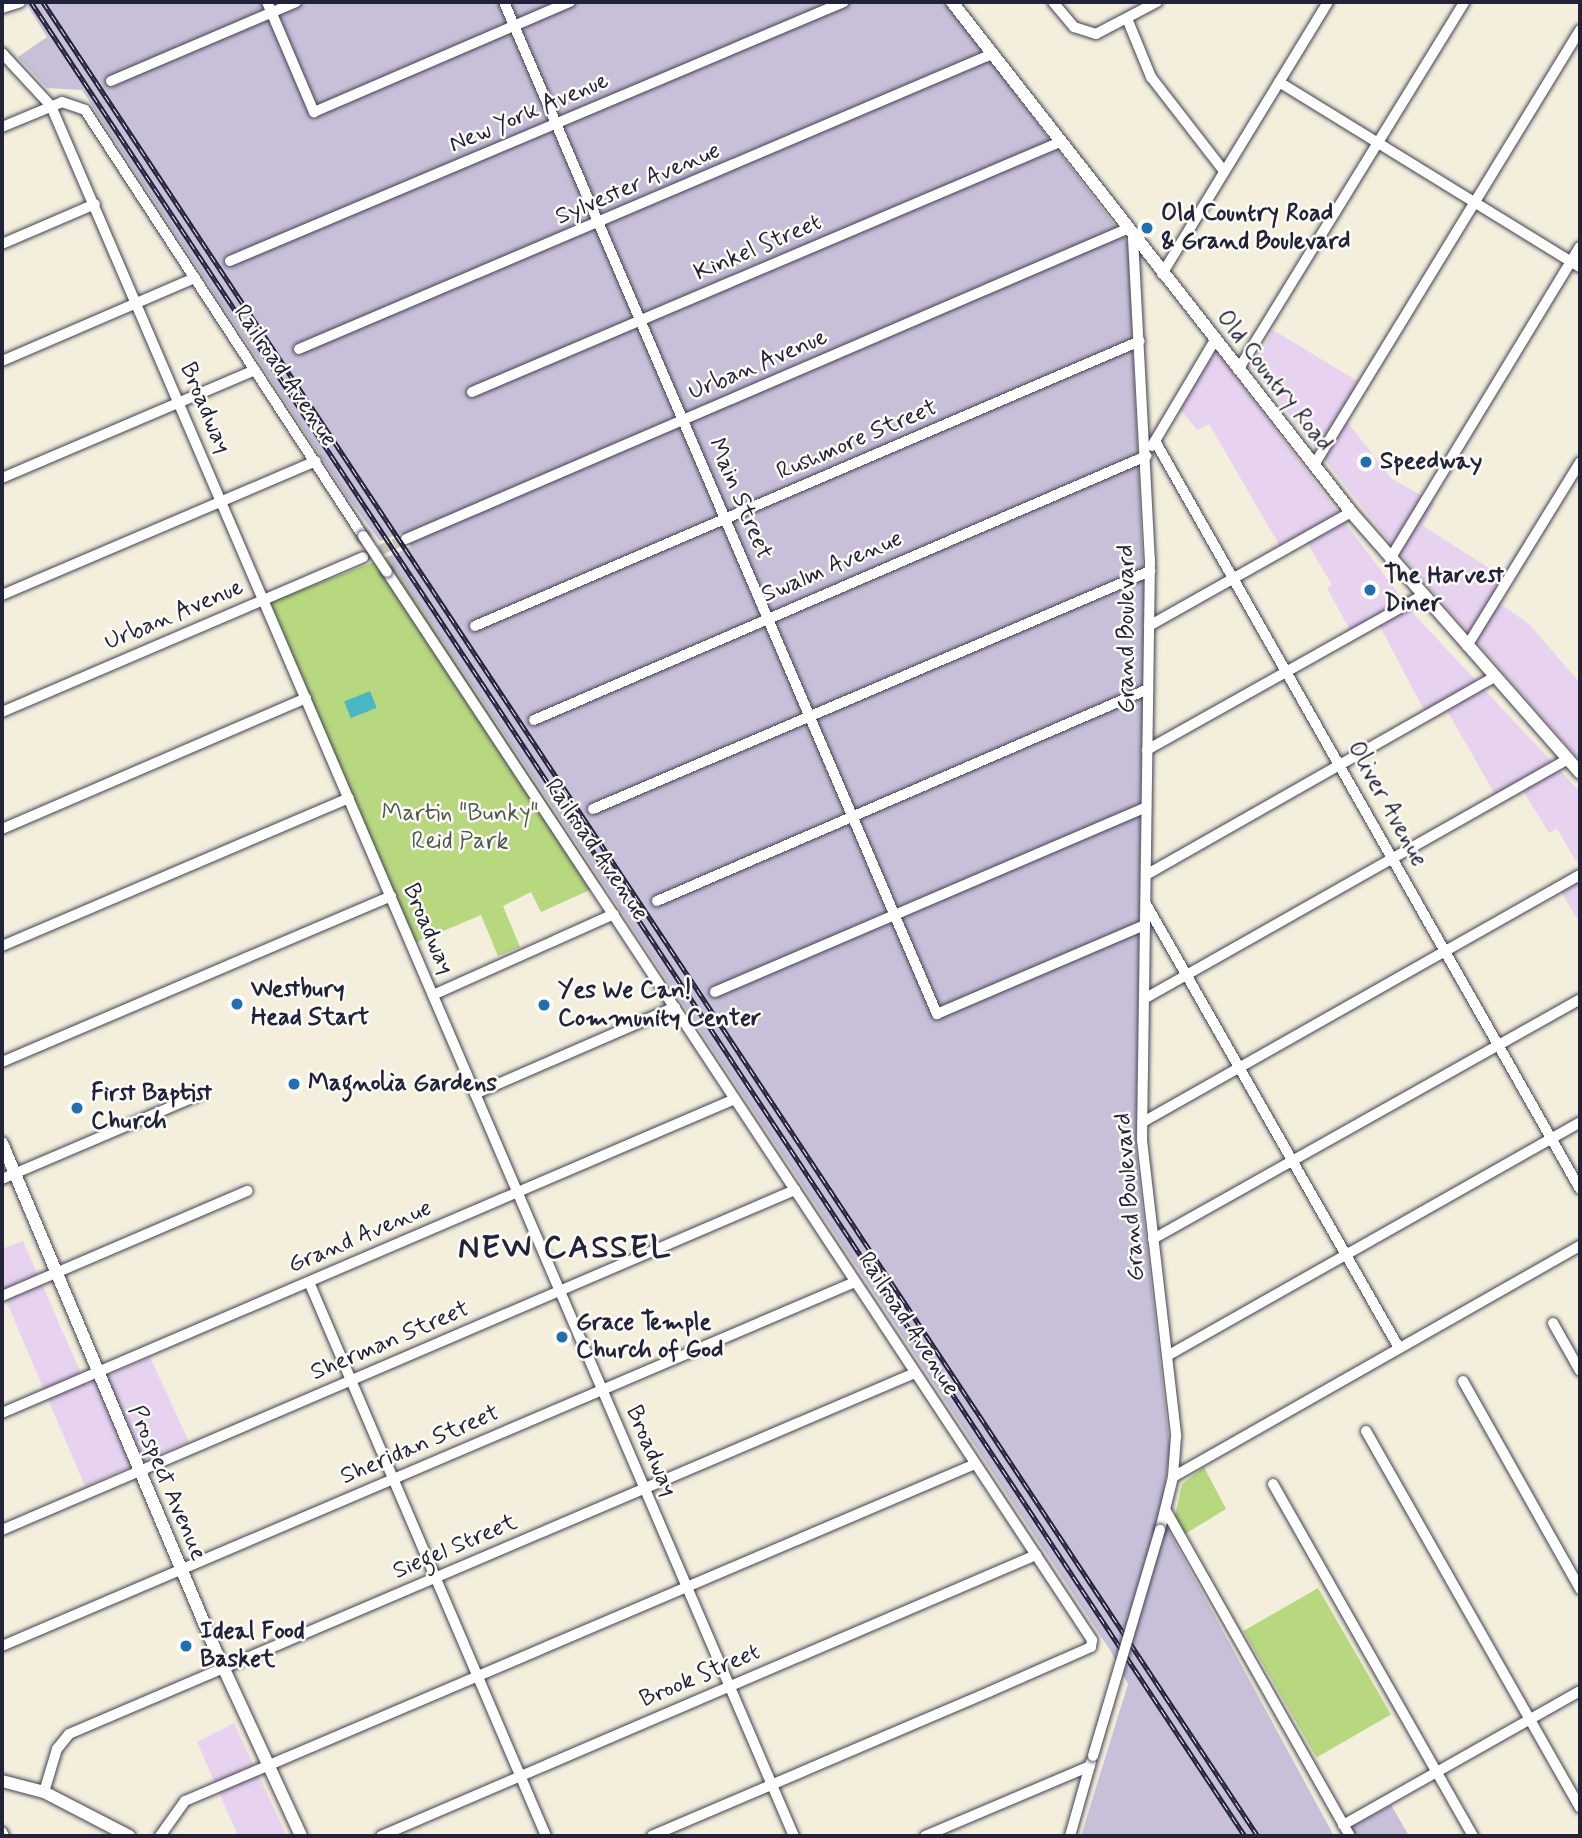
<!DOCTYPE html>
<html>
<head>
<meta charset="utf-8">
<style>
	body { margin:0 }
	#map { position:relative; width:1582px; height:1838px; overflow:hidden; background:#f3efdc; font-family:Mynerve,sans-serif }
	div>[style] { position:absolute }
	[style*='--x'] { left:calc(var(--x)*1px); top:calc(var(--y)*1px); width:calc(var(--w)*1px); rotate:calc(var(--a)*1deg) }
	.built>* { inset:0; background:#e7d2ef }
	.industrial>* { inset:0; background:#c8bfd8 }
	.green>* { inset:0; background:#b8d880; transform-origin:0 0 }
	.water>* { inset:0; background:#4ab7c5; transform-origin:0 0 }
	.minor-tunnel>* { height:10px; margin-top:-5px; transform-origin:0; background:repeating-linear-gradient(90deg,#c9c6bc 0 10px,transparent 0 15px) }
	.roads { filter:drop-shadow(0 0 2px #414153) drop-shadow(0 0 2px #414153) }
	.minor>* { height:10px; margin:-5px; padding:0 5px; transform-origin:5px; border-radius:5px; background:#fff }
	.major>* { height:12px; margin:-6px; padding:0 6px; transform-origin:6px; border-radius:6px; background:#fff }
	.rail>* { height:5px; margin-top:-2.5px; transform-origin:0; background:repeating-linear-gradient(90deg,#fdfcf7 0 8px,#22223b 0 16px); box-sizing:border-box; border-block:2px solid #22223b }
	.bridges { filter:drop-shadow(0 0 2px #414153) drop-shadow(0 0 2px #414153) }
	.minor-bridge>* { height:10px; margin:-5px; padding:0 5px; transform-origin:5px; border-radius:5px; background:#fff }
	.dots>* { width:19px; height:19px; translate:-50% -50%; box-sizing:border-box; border:4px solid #fdfcf7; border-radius:50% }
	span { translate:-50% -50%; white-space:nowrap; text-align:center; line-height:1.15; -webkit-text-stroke:5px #fdfcf7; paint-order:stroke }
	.street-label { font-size:24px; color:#22223b }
	.poi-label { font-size:24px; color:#22223b; font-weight:700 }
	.left { translate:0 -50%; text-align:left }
	.park-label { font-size:24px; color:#4f5950 }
	.district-label { font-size:32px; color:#22223b; font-weight:700; letter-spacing:2px }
	.frame { position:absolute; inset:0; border:4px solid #22223b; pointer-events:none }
</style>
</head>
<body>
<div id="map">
	<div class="built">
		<div style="clip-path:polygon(1273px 330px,1359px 382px,1342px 415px,1392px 479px,1435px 503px,1423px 526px,1506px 579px,1495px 600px,1529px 624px,1580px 683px,1580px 760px,1390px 542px,1253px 369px)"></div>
		<div style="clip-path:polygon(1216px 350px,1412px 612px,1580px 792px,1580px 868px,1557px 829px,1549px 833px,1519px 784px,1496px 796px,1442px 702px,1424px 710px,1375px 617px,1350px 630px,1327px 588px,1332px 585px,1302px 534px,1280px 546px,1209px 424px,1197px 430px,1180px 409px)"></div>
		<div style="clip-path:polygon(1580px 873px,1580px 924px,1558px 886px)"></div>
		<div style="clip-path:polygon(23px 1241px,86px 1385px,150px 1357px,189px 1442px,85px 1486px,2px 1291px,2px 1249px)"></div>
		<div style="clip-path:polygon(234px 1723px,287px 1836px,238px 1836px,197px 1742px)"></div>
	</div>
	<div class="industrial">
		<div style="clip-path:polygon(25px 2px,946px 2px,1128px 243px,1144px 593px,1136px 1150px,1170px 1450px,1160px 1515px,1334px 1836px,1081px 1836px,1128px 1684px,1110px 1650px,387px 557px,411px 547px,402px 533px,380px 541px,348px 498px,82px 90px,47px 88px,18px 57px,47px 37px)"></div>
		<div style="clip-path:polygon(1391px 1805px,1409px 1836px,1335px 1836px)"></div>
	</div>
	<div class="green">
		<div style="clip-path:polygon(387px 557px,601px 885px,541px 912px,531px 892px,503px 906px,520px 947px,498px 956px,481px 915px,415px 943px,270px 602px)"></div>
		<div style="clip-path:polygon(1204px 1467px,1226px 1509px,1185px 1534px,1175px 1516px,1182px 1484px)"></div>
		<div style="left:1318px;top:1588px;width:146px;height:86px;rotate:60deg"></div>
	</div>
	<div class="water">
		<div style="left:370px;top:691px;width:18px;height:28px;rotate:68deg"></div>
	</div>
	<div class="minor-tunnel">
		<div style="--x:366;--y:556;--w:43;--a:-23"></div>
	</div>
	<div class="roads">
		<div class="minor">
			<div style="--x:267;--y:2;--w:120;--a:66.9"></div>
			<div style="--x:314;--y:112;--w:279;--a:-23.3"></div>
			<div style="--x:504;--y:2;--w:1101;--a:66.84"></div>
			<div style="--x:937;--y:1014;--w:226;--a:-23.2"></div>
			<div style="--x:1053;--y:2;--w:33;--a:50"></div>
			<div style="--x:1074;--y:27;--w:23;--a:18"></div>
			<div style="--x:1096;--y:34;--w:69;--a:-27.7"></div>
			<div style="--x:2;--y:8;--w:19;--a:-18"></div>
			<div style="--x:1128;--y:21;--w:61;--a:67.7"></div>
			<div style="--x:1151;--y:77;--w:119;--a:52.2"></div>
			<div style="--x:2;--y:53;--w:72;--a:47.2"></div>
			<div style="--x:51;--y:106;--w:1883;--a:66.76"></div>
			<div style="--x:111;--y:81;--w:201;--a:-23.1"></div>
			<div style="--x:1279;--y:82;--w:353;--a:31.6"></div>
			<div style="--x:2;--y:127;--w:65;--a:-22.6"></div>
			<div style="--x:62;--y:102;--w:24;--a:19"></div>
			<div style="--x:85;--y:110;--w:509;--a:56.87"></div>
			<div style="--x:1133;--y:238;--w:322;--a:87"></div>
			<div style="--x:1150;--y:560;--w:580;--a:90.79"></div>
			<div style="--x:1142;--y:1140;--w:298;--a:83.4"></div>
			<div style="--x:1176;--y:1436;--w:41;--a:94.2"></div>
			<div style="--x:1173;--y:1477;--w:55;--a:103.8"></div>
			<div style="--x:2;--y:244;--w:101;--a:-23.3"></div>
			<div style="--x:230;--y:261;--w:666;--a:-22.87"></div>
			<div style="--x:1162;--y:274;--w:319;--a:-58.6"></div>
			<div style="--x:299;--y:349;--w:753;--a:-23.06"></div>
			<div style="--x:2;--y:361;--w:210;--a:-23.3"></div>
			<div style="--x:1238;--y:370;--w:432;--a:-58.4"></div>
			<div style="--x:472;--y:392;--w:639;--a:-23.03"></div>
			<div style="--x:1155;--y:441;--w:860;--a:60.4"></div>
			<div style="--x:1152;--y:446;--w:123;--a:-59.3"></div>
			<div style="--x:1314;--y:465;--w:510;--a:-58.55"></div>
			<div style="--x:2;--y:478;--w:275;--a:-23.1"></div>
			<div style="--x:406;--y:539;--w:785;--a:-23.27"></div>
			<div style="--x:1390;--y:559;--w:365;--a:-58.7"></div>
			<div style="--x:387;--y:572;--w:1280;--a:56.57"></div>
			<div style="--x:1092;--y:1640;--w:7;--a:98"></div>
			<div style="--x:1091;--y:1647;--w:111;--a:156.2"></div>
			<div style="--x:989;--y:1692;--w:366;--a:156.9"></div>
			<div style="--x:2;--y:595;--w:341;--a:-23.1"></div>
			<div style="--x:475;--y:626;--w:723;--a:-23.2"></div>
			<div style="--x:1149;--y:626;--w:232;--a:-29.4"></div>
			<div style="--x:1467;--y:646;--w:216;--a:-58.4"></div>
			<div style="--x:2;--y:712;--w:393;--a:-23.2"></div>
			<div style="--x:534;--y:720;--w:667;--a:-23.33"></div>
			<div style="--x:1147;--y:750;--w:314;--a:-29.3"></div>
			<div style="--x:593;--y:809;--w:606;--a:-23.14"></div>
			<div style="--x:2;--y:829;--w:331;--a:-23.3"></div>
			<div style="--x:1146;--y:875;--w:400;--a:-29.6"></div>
			<div style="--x:657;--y:901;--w:535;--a:-23.35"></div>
			<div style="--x:1146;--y:904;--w:511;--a:60.32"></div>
			<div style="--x:2;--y:946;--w:377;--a:-23.1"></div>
			<div style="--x:715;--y:992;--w:469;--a:-23.2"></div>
			<div style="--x:433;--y:995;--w:198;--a:-24.1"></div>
			<div style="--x:1144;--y:999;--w:487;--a:-29.5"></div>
			<div style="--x:2;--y:1062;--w:423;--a:-23.1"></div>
			<div style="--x:475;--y:1094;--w:218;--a:-23.5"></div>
			<div style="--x:1143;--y:1122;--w:502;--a:-29.48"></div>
			<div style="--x:2;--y:1179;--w:216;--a:-23.1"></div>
			<div style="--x:1153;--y:1239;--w:490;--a:-29.3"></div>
			<div style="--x:309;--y:1282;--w:603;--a:66.84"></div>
			<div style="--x:2;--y:1296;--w:267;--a:-23.2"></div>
			<div style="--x:1553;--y:1323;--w:55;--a:60.6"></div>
			<div style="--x:1167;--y:1356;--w:475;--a:-29.5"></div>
			<div style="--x:1463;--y:1381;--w:239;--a:60.6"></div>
			<div style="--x:2;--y:1413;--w:797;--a:-23.19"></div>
			<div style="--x:1366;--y:1431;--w:433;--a:60.4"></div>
			<div style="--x:1173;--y:1477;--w:468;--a:-29.6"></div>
			<div style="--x:1273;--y:1484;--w:405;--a:60.4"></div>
			<div style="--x:1166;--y:1511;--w:373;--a:60.5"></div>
			<div style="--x:2;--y:1530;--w:863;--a:-23.21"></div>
			<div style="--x:2;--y:1646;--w:927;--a:-23.11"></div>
			<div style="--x:44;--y:1792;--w:45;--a:-73.2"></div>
			<div style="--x:57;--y:1749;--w:19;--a:-51"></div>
			<div style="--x:69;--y:1734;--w:920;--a:-23.11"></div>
			<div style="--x:1343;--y:1825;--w:272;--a:-29.5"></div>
			<div style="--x:2;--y:1832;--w:4;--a:63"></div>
			<div style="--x:160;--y:1836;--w:43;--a:-54.5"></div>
			<div style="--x:185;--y:1801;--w:859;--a:-23.1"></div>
			<div style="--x:381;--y:1836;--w:713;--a:-23.22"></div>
			<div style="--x:925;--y:1836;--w:179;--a:-23"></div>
			<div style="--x:1070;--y:1836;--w:77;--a:-74.2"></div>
		</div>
		<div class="major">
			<div style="--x:952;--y:2;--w:648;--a:51.96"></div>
			<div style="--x:1351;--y:512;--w:347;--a:48.7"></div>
			<div style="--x:2;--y:1143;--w:557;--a:67.17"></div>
			<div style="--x:218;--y:1656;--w:198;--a:65.2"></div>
			<div style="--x:2;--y:1781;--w:43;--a:14.7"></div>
			<div style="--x:44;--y:1792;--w:96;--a:27.4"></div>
		</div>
	</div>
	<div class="rail">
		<div style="--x:31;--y:2;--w:2199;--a:56.5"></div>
		<div style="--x:43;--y:2;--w:2200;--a:56.48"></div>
	</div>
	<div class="bridges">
		<div class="minor-bridge">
			<div style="--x:363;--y:536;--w:43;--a:56.3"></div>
			<div style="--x:1093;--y:1756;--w:236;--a:-73.5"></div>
		</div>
	</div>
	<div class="dots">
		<div style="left:1147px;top:228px;background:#1f6fb2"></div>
		<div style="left:1366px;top:462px;background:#1f6fb2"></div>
		<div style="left:1370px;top:590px;background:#1f6fb2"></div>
		<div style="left:237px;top:1004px;background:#1f6fb2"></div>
		<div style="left:544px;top:1005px;background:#1f6fb2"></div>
		<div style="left:294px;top:1084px;background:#1f6fb2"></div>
		<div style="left:77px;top:1108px;background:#1f6fb2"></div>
		<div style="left:562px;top:1337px;background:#1f6fb2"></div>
		<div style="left:186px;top:1646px;background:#1f6fb2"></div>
	</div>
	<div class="street-label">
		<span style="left:529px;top:113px;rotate:-23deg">New York Avenue</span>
		<span style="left:638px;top:184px;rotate:-23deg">Sylvester Avenue</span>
		<span style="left:758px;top:248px;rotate:-23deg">Kinkel Street</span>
		<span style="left:758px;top:365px;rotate:-23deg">Urban Avenue</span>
		<span style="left:285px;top:376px;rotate:56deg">Railroad Avenue</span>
		<span style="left:1274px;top:381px;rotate:52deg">Old Country Road</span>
		<span style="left:205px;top:408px;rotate:67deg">Broadway</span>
		<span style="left:857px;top:440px;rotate:-23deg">Rushmore Street</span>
		<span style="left:740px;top:499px;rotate:67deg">Main Street</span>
		<span style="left:832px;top:567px;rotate:-23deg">Swalm Avenue</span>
		<span style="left:174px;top:615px;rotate:-23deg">Urban Avenue</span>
		<span style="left:1127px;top:629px;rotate:-90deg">Grand Boulevard</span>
		<span style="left:1387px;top:804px;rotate:61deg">Oliver Avenue</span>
		<span style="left:596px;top:850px;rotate:56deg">Railroad Avenue</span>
		<span style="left:428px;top:929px;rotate:67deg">Broadway</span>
		<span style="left:1130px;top:1197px;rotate:-95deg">Grand Boulevard</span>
		<span style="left:360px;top:1237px;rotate:-23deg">Grand Avenue</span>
		<span style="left:908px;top:1324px;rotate:57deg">Railroad Avenue</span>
		<span style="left:390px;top:1341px;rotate:-23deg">Sherman Street</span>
		<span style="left:420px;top:1445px;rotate:-23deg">Sheridan Street</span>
		<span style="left:651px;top:1451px;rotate:67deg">Broadway</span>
		<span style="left:167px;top:1483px;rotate:67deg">Prospect Avenue</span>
		<span style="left:455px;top:1547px;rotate:-23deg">Siegel Street</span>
		<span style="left:700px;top:1676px;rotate:-23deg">Brook Street</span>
	</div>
	<div class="poi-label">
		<span class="left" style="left:1161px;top:228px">Old Country Road<br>&amp; Grand Boulevard</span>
		<span class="left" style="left:1380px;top:462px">Speedway</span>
		<span class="left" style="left:1384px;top:590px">The Harvest<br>Diner</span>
		<span class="left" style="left:251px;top:1004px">Westbury<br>Head Start</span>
		<span class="left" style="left:558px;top:1005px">Yes We Can!<br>Community Center</span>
		<span class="left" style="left:308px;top:1084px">Magnolia Gardens</span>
		<span class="left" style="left:91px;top:1108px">First Baptist<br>Church</span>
		<span class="left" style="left:576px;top:1337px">Grace Temple<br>Church of God</span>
		<span class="left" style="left:200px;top:1646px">Ideal Food<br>Basket</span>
	</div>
	<div class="park-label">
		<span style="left:460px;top:828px">Martin "Bunky"<br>Reid Park</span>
	</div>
	<div class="district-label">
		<span style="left:565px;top:1248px">NEW CASSEL</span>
	</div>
	<div class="frame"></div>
</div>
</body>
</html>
